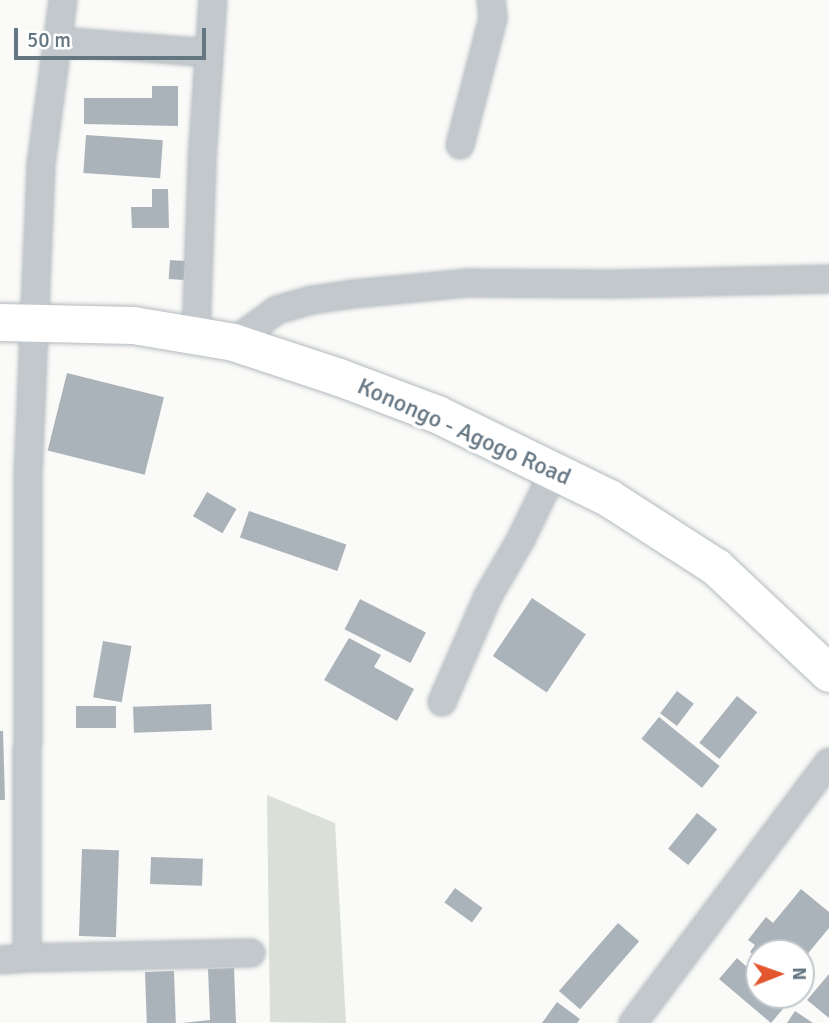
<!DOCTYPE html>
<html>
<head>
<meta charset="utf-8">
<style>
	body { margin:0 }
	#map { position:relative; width:829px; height:1023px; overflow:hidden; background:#fafaf8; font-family:Signika,sans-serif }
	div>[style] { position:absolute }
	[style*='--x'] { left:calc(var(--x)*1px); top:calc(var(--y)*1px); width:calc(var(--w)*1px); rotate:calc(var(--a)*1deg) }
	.green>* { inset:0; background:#dadfd7 }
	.building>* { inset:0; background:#aab3b9; transform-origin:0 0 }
	.roads { filter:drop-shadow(0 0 2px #b3babf) drop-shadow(0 0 2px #b3babf) }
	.street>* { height:26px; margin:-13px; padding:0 13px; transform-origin:13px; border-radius:13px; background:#c3c8cc }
	.secondary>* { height:37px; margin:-18.5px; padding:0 18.5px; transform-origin:18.5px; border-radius:18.5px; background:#fff }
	span { translate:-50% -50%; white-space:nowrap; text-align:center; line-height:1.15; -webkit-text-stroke:7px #fff; paint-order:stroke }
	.street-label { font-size:24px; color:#657683 }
	.north { position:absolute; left:745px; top:939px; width:70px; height:70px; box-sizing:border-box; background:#fff; border:2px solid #c1c8cd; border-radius:50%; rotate:89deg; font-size:19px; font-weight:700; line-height:28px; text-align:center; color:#657683 }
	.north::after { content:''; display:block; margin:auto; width:24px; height:32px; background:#e4572e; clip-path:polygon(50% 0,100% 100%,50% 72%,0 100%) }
	.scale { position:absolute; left:14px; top:28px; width:192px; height:32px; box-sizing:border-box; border:4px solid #657683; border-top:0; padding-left:9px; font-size:21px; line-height:24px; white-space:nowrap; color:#657683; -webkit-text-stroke:5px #fff; paint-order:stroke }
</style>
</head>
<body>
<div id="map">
	<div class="green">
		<div style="clip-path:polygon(267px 795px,335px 823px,346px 1023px,270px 1022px)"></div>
	</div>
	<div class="building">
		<div style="clip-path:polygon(152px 86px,178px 86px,178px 126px,84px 124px,84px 98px,152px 98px)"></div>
		<div style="left:86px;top:135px;width:77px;height:38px;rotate:4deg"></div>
		<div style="clip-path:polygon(152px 189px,168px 189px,169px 228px,132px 228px,131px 207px,152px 207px)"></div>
		<div style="left:170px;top:260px;width:15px;height:19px;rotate:4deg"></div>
		<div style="left:67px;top:373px;width:100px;height:80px;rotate:14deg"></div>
		<div style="left:207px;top:492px;width:34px;height:28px;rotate:30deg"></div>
		<div style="left:249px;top:511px;width:103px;height:28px;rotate:19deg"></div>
		<div style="left:532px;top:598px;width:65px;height:70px;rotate:34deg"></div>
		<div style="left:360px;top:599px;width:74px;height:34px;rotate:27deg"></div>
		<div style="clip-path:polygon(349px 638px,381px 655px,374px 667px,414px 689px,397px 721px,324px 680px)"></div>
		<div style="left:103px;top:641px;width:29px;height:57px;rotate:10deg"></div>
		<div style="left:677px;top:691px;width:21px;height:28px;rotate:37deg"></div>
		<div style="left:737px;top:696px;width:26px;height:60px;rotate:39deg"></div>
		<div style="left:211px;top:704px;width:26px;height:78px;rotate:88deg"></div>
		<div style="left:116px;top:706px;width:22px;height:40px;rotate:90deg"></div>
		<div style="left:659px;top:717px;width:78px;height:28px;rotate:39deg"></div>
		<div style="clip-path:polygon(0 731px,3px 731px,5px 800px,0 800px)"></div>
		<div style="left:697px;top:813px;width:26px;height:46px;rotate:39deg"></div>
		<div style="left:82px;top:849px;width:37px;height:87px;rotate:2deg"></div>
		<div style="left:151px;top:857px;width:52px;height:27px;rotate:2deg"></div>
		<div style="left:455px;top:888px;width:34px;height:18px;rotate:36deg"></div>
		<div style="clip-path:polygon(801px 889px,829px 912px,829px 928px,801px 962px,801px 953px,759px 953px,759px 960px,750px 952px,755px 945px,748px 940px,766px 917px,773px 923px)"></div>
		<div style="left:618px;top:923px;width:28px;height:90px;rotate:41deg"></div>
		<div style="clip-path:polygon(737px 958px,759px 978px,759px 995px,779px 995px,788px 1003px,771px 1023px,719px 979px)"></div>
		<div style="clip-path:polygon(234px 968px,236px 1023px,182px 1023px,210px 1020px,208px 969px)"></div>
		<div style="left:174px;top:971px;width:52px;height:29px;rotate:88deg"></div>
		<div style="clip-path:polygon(829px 974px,829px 1018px,807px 1000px)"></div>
		<div style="clip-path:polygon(557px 1002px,580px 1019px,577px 1023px,542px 1023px)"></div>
		<div style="clip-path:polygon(795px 1011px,813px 1023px,787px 1023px)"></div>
	</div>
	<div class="roads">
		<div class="street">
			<div style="--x:63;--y:0;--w:166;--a:97.6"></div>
			<div style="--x:41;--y:165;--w:305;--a:92.4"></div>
			<div style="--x:28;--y:470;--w:488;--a:90.1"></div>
			<div style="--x:27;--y:958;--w:224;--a:-1.3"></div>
			<div style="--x:58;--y:41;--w:151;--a:4.5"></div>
			<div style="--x:460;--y:145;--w:131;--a:-75.4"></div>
			<div style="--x:493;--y:18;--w:18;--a:-96"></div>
			<div style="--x:196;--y:336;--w:176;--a:-88"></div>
			<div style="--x:202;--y:160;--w:160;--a:-86.1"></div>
			<div style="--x:233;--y:342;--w:54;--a:-36"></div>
			<div style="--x:277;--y:310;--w:36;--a:-16"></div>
			<div style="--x:312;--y:300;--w:41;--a:-8.3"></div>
			<div style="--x:353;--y:294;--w:116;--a:-5.5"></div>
			<div style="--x:468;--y:283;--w:146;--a:0.4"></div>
			<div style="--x:614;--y:284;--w:215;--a:-1.3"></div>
			<div style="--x:442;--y:702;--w:116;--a:-66.5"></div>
			<div style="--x:488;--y:596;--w:66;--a:-59.9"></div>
			<div style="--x:521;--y:539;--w:76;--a:-64.1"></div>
			<div style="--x:0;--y:960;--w:27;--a:-4"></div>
			<div style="--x:633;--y:1023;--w:326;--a:-53.1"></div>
		</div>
		<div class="secondary">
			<div style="--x:0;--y:322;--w:133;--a:1.3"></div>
			<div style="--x:133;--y:325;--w:101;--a:9.6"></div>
			<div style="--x:233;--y:342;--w:112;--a:18.3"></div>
			<div style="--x:339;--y:377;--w:105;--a:20.7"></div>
			<div style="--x:437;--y:414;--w:191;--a:26"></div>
			<div style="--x:609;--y:498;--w:127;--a:32.8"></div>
			<div style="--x:716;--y:567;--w:155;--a:43.2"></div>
		</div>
	</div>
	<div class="street-label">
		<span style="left:464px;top:432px;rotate:24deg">Konongo - Agogo Road</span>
	</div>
	<div class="north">N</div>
	<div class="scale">50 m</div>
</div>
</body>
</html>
